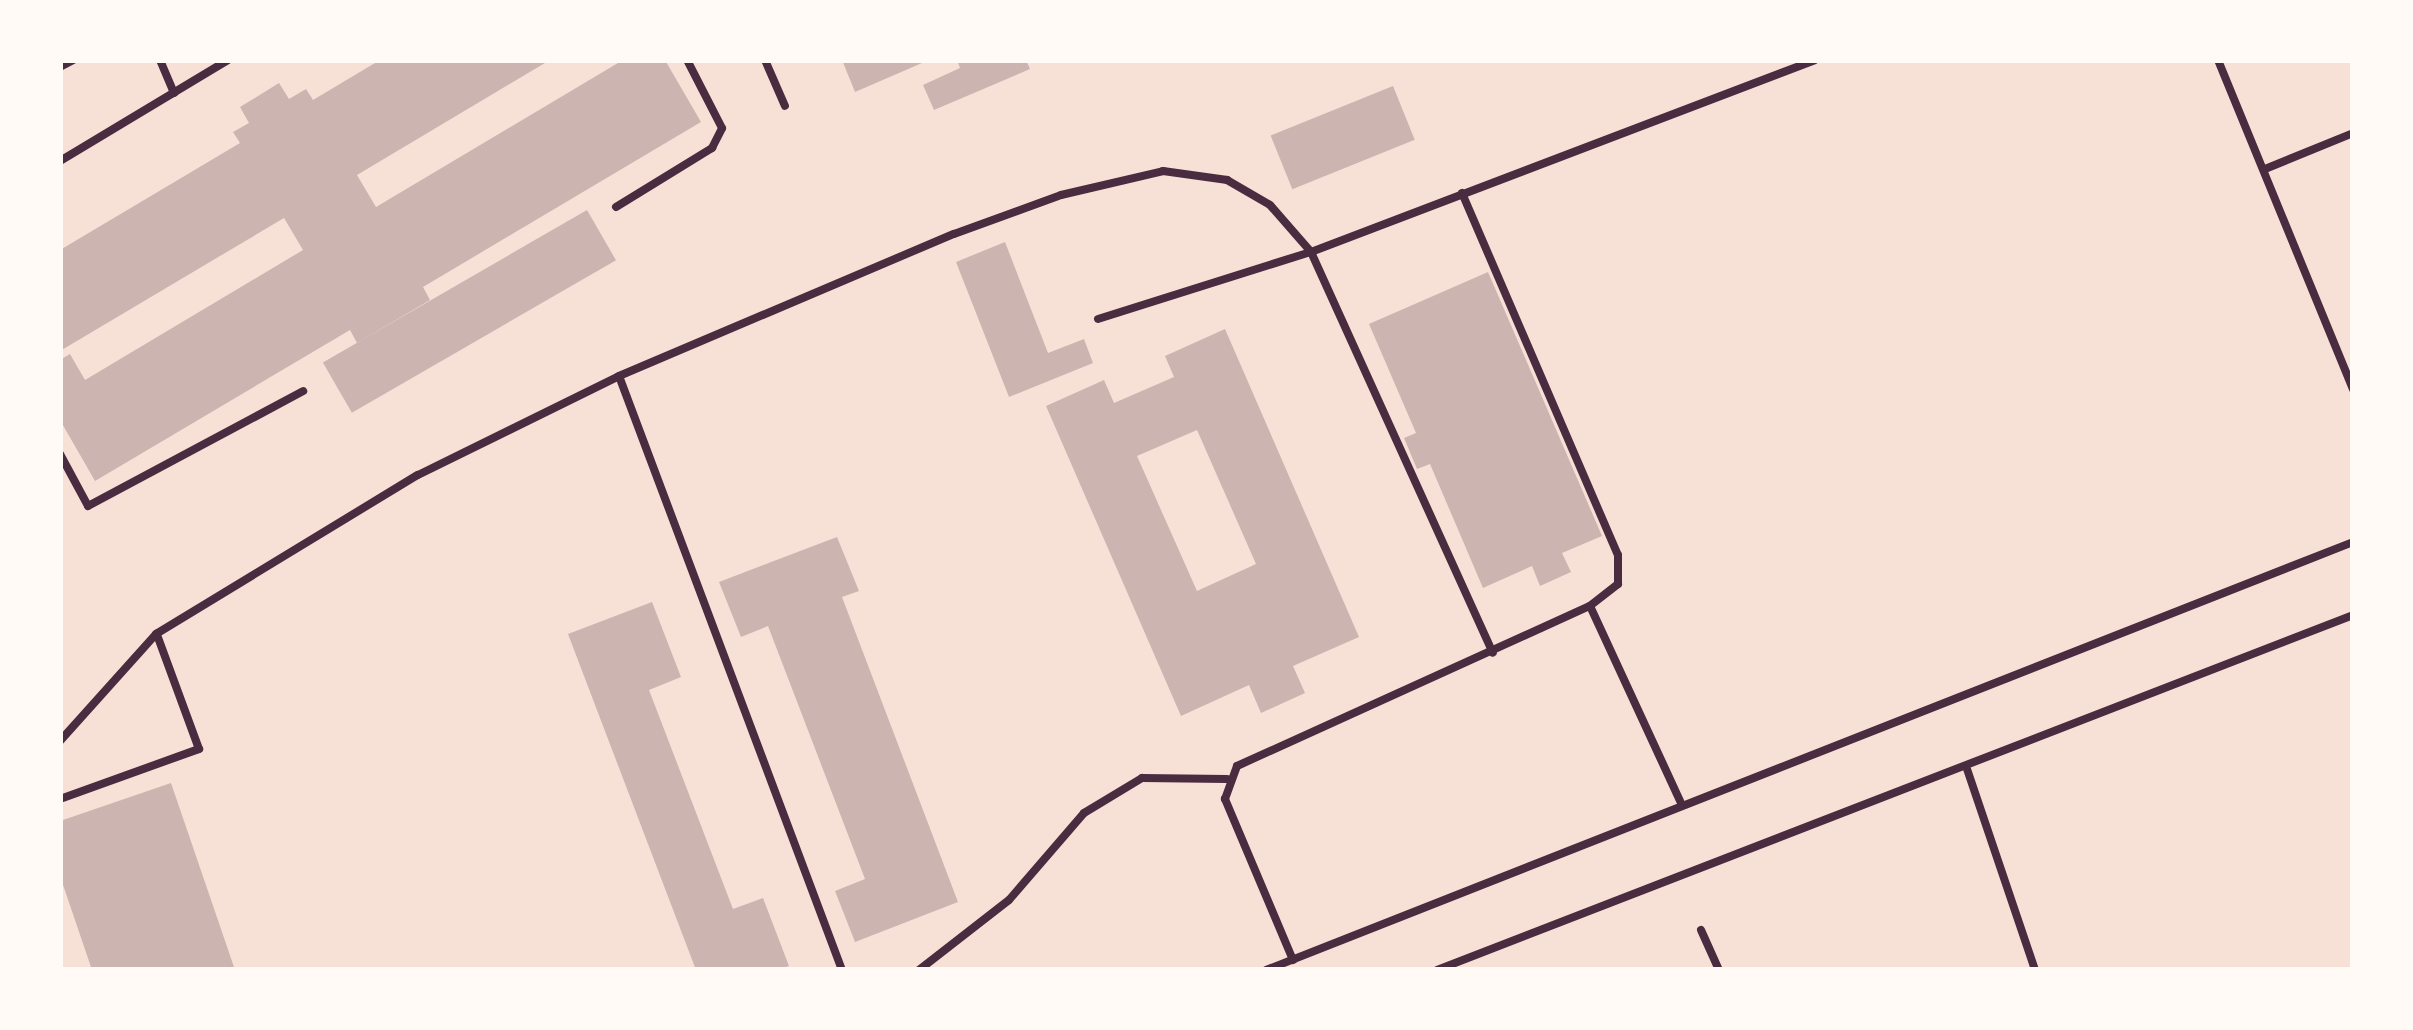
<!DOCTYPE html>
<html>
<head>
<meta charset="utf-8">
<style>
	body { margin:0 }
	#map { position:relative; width:2413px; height:1030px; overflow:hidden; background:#f7e1d7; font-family:"Crimson Pro",serif }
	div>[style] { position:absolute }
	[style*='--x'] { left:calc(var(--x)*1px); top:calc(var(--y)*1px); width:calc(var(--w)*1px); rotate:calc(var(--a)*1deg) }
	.building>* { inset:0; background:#ccb4b1; transform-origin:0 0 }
	.service>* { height:8px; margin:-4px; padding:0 4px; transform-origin:4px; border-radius:4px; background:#4a2c40 }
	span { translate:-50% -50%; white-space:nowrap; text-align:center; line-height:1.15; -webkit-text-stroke:9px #fffaf5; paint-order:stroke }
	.frame { position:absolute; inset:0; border:63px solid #fffaf5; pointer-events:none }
</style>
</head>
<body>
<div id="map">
	<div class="building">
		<div style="clip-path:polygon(380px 60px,550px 60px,357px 175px,376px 207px,623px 60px,665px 60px,701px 122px,423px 287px,430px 300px,357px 343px,350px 330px,95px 481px,60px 420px,60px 360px,70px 354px,85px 380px,303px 250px,284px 218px,60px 351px,60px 250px,240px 143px,233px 132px,249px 123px,240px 107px,279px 83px,289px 99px,306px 89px,313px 100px)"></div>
		<div style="clip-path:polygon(842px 60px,929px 60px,855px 92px)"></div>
		<div style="clip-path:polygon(957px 60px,1026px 60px,1030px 69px,934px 110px,923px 85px,960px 68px)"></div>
		<div style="left:1393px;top:86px;width:58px;height:132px;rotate:68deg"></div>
		<div style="left:587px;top:210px;width:58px;height:305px;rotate:60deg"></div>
		<div style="clip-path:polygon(1005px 242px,1048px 353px,1084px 339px,1093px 363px,1009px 397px,956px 262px)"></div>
		<div style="clip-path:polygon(1488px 272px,1602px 536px,1562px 553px,1571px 572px,1540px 586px,1532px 566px,1483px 588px,1430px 464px,1417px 469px,1404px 438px,1416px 433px,1369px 324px)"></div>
		<div style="clip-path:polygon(evenodd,1225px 329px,1359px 637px,1293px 666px,1305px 693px,1261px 713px,1249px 685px,1181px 716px,1046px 406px,1104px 380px,1114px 403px,1174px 377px,1165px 356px,1225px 329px,1197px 430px,1256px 564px,1197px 591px,1137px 456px,1197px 430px)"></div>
		<div style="clip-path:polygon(837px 537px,859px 591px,842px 597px,958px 902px,855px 942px,835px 891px,865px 879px,768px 626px,741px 637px,719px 582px)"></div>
		<div style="clip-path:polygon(652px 602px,681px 677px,649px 690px,733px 909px,763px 898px,789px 966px,778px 970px,696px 970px,568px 634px)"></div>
		<div style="clip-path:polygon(171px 783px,235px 970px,92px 970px,60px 876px,60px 821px)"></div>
	</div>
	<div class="service">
		<div style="--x:160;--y:60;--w:36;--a:67"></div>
		<div style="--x:765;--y:60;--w:50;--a:66.5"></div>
		<div style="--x:2218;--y:60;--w:356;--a:67.7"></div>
		<div style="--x:60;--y:67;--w:15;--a:-28"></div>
		<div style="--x:60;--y:161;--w:196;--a:-31"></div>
		<div style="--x:2265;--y:169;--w:95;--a:-22.2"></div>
		<div style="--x:1462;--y:193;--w:394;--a:66.7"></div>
		<div style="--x:1618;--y:555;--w:29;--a:90"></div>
		<div style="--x:1618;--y:584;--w:36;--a:142"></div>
		<div style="--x:616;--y:207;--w:113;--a:-31.6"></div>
		<div style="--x:712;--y:148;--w:22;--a:-63"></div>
		<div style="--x:722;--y:128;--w:76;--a:-117.2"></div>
		<div style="--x:1098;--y:319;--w:223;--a:-17.5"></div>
		<div style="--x:1311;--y:252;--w:539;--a:-20.85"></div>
		<div style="--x:619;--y:376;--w:634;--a:69.42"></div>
		<div style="--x:60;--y:454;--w:59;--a:61.7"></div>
		<div style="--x:88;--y:506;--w:244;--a:-28.1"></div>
		<div style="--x:60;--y:741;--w:144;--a:-48.1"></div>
		<div style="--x:156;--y:634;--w:306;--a:-31.3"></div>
		<div style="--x:418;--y:475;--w:224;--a:-26.2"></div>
		<div style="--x:619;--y:376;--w:364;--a:-23"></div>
		<div style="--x:954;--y:234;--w:114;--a:-20"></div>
		<div style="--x:1061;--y:195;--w:105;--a:-13.2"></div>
		<div style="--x:1163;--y:171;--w:65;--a:8"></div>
		<div style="--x:1227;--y:180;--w:50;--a:30.2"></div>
		<div style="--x:1270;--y:205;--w:62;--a:48.9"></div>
		<div style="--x:1311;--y:252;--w:440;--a:65.6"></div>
		<div style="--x:1967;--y:769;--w:212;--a:71.3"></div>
		<div style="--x:60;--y:799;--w:148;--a:-19.8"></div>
		<div style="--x:199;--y:749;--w:121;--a:-110.2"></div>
		<div style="--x:1701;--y:930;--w:44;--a:65.8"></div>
		<div style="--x:1293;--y:960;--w:175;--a:-112.9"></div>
		<div style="--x:1225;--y:799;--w:35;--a:-70"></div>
		<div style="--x:1237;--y:766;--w:388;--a:-24.4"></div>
		<div style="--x:1590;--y:606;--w:219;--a:65.2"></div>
		<div style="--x:919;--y:970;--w:114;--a:-37.9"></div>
		<div style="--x:1009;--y:900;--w:115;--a:-49.2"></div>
		<div style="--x:1084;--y:813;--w:68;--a:-31.1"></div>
		<div style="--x:1142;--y:778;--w:85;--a:0.7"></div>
		<div style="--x:1266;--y:970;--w:1168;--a:-21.49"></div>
		<div style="--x:1437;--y:970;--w:982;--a:-21.18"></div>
	</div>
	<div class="frame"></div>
</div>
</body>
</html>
